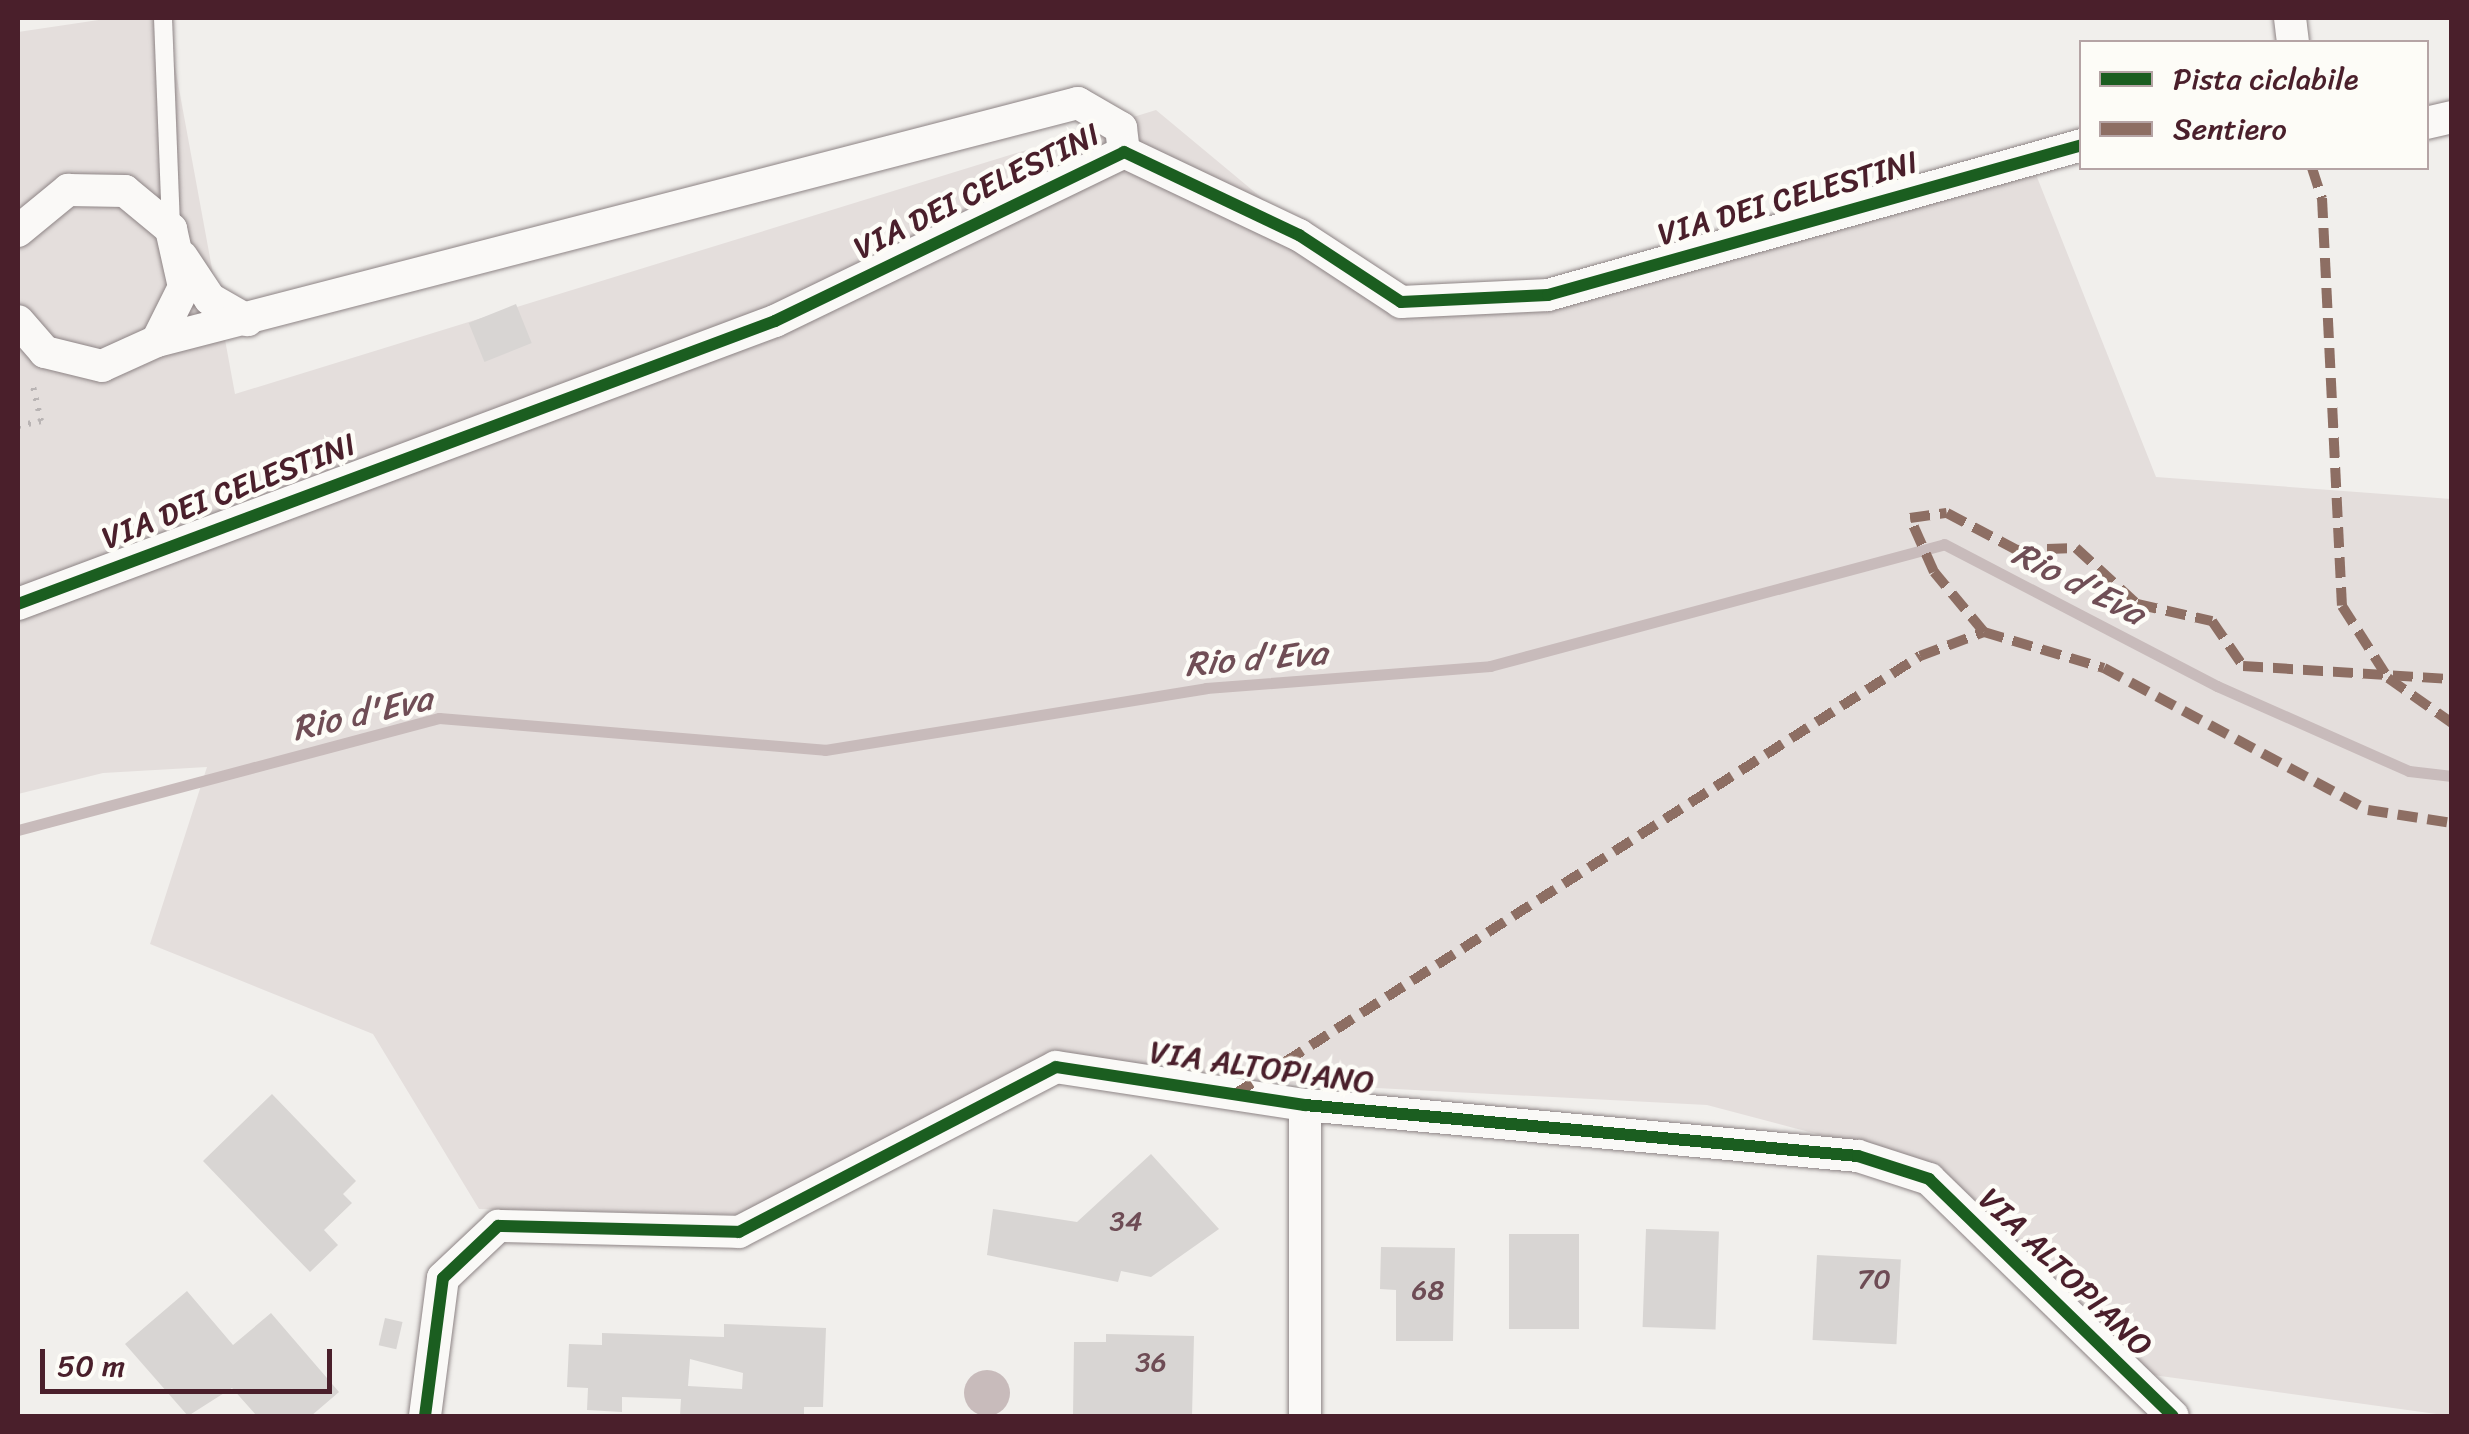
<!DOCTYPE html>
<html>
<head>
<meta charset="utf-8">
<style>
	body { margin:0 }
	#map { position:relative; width:2469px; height:1434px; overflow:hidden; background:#f1efec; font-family:Sriracha,sans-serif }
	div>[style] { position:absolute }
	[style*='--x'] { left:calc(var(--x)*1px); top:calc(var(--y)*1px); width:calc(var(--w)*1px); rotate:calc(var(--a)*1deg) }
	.green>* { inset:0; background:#e4dedc }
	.water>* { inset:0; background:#c8bbbb }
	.round { border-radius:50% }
	.stream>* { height:11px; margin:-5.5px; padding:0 5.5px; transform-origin:5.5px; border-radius:5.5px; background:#c8bbbb }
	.building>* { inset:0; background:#d8d5d3; transform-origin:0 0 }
	.path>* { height:6px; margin-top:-3px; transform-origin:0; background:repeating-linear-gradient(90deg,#b9b4b4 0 2.5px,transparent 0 10.5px) }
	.roads { filter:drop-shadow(0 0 2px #8d8485) drop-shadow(0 0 2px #8d8485) }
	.service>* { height:18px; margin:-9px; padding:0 9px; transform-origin:9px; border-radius:9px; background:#faf9f7 }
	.minor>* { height:32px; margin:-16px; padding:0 16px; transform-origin:16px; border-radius:16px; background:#faf9f7 }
	.quiet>* { height:10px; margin-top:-5px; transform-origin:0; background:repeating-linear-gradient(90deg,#8d6e63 0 20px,transparent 0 30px) }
	.cycleway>* { height:12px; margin:-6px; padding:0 6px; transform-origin:6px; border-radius:6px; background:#1b5e20 }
	span { translate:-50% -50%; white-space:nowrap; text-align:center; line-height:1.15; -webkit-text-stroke:9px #fdfcf7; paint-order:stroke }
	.number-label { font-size:28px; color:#6e4c55 }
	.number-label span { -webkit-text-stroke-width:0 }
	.street-label { font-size:32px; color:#4a1f2b }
	.water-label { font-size:35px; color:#704e56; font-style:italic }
	.frame { position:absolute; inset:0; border:20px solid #4a1f2b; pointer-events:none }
	.legend { position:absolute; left:2079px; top:40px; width:350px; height:130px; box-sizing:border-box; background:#fdfcf7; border:2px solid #b5a4a5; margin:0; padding:12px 18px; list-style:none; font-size:30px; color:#4a1f2b }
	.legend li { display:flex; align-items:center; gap:20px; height:50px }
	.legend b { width:50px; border:2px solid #b5a4a5 }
	.scale { position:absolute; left:40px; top:1349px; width:292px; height:45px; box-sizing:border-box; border:5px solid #4a1f2b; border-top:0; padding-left:12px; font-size:30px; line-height:35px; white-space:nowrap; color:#4a1f2b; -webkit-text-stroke:8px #fdfcf7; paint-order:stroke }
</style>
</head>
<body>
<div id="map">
	<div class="green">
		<div style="clip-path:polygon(112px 18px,166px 18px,235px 394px,1156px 110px,1347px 269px,1464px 299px,2031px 162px,2156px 477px,2451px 499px,2451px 1416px,2153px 1375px,1926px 1163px,1707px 1105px,1028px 1070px,769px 1215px,479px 1209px,373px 1034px,150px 944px,207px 767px,103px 773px,18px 794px,18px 32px)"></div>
	</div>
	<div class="water">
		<div class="round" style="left:964px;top:1370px;width:46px;height:46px"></div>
	</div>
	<div class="stream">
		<div style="--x:18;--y:830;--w:436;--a:-14.9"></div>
		<div style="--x:439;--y:718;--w:387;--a:4.7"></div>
		<div style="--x:825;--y:750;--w:386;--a:-9.2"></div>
		<div style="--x:1206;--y:688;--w:285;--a:-4.4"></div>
		<div style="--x:1490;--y:666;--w:470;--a:-15"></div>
		<div style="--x:1944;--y:544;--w:308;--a:27.5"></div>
		<div style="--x:2217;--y:686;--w:210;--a:23.9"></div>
		<div style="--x:2409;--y:771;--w:43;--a:6.6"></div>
	</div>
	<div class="building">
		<div style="left:516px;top:304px;width:42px;height:51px;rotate:68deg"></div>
		<div style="clip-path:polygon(272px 1094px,356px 1181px,343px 1194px,352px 1203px,324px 1230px,338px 1245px,310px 1272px,203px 1161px)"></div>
		<div style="clip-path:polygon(1151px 1154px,1219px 1229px,1151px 1277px,1121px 1271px,1118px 1282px,987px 1255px,993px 1209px,1077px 1222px)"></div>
		<div style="left:1646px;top:1229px;width:73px;height:98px;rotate:2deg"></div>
		<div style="left:1509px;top:1234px;width:70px;height:95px"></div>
		<div style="clip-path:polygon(1381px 1247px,1455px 1248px,1453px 1341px,1396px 1341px,1396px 1290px,1380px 1289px)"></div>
		<div style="left:1817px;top:1255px;width:84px;height:85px;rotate:3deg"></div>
		<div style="clip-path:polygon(187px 1291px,233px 1345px,271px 1313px,339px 1392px,311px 1416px,257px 1416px,232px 1388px,188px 1416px,125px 1344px)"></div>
		<div style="left:385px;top:1318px;width:18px;height:28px;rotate:13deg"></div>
		<div style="clip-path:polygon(evenodd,724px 1324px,826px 1328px,823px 1407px,804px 1407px,804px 1416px,680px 1416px,681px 1399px,622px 1397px,622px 1412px,587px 1410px,588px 1388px,567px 1387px,569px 1344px,602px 1345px,602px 1333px,724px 1337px,724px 1324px,690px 1359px,743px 1373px,742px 1389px,688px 1386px,690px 1359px)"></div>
		<div style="clip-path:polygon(1106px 1334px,1194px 1336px,1192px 1416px,1073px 1416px,1074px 1342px,1106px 1342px)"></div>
	</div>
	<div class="path">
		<div style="--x:18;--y:426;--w:24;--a:-12"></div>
		<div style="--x:41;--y:421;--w:39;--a:-103"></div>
	</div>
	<div class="roads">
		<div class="service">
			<div style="--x:163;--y:18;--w:210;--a:87.8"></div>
		</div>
		<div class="minor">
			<div style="--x:2290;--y:18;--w:24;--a:83"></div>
			<div style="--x:2426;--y:123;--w:27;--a:-13"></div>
			<div style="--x:18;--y:231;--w:65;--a:-39.4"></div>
			<div style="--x:68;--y:190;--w:57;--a:1"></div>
			<div style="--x:125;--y:191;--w:60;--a:39.6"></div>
			<div style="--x:171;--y:229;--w:59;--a:77.4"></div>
			<div style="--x:184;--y:287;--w:60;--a:116.6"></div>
			<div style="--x:157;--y:341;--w:60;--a:155.6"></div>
			<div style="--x:102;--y:366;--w:59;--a:-166.2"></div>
			<div style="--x:45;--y:352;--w:41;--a:-131.1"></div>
			<div style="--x:182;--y:257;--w:50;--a:56.3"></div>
			<div style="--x:210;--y:299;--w:43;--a:29.6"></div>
			<div style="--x:157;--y:341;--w:951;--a:-14.49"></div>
			<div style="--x:1078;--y:103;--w:50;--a:30.2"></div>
			<div style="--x:1121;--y:128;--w:24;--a:83"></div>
			<div style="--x:18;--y:604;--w:808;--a:-20.5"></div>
			<div style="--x:775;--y:321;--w:388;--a:-25.8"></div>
			<div style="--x:1124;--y:152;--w:194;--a:25.4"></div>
			<div style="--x:1299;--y:235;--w:122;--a:33.3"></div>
			<div style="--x:1401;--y:302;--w:147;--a:-2.7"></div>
			<div style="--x:1548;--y:295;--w:555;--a:-15.69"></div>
			<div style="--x:1305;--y:1105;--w:311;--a:90"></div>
			<div style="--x:425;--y:1416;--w:139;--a:-82.6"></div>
			<div style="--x:443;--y:1278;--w:76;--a:-43.4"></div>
			<div style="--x:498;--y:1226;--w:241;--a:1.4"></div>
			<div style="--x:739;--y:1232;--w:357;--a:-27.5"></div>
			<div style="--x:1056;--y:1067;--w:252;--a:8.7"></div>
			<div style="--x:1305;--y:1105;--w:555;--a:5.27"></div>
			<div style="--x:1858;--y:1156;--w:75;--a:17.9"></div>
			<div style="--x:1929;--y:1179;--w:340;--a:44.2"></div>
		</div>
	</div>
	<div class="quiet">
		<div style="--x:2312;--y:168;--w:32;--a:72"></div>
		<div style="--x:2322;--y:198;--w:408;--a:87.2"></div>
		<div style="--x:2342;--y:606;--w:85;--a:57.4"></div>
		<div style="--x:2388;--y:678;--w:78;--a:35.1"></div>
		<div style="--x:1984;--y:632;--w:78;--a:-129.8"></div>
		<div style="--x:1934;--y:572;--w:59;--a:-114"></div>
		<div style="--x:1910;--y:518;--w:37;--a:-8"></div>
		<div style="--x:1947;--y:513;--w:79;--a:27.9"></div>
		<div style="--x:2017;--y:550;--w:59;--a:-1.9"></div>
		<div style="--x:2076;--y:548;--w:83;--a:42.6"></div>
		<div style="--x:2137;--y:604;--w:77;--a:12.8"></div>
		<div style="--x:2212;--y:621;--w:55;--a:55.4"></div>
		<div style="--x:2243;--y:666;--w:209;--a:3.6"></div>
		<div style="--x:1235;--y:1094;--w:813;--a:-32.6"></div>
		<div style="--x:1920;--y:656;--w:68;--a:-20.6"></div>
		<div style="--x:1984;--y:632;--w:125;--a:16.7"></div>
		<div style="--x:2104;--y:668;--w:300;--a:28.3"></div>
		<div style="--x:2368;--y:810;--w:85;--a:8.8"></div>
	</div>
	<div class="cycleway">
		<div style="--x:18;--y:604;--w:808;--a:-20.5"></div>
		<div style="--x:775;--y:321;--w:388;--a:-25.8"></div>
		<div style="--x:1124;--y:152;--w:194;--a:25.4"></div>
		<div style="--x:1299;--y:235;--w:122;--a:33.3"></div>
		<div style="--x:1401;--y:302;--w:147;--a:-2.7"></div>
		<div style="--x:1548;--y:295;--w:555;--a:-15.69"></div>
		<div style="--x:425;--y:1416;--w:139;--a:-82.6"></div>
		<div style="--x:443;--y:1278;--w:76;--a:-43.4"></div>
		<div style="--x:498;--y:1226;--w:241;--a:1.4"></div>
		<div style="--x:739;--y:1232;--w:357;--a:-27.5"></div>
		<div style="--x:1056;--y:1067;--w:252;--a:8.7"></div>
		<div style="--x:1305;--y:1105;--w:555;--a:5.27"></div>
		<div style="--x:1858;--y:1156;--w:75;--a:17.9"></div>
		<div style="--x:1929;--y:1179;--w:340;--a:44.2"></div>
	</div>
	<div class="number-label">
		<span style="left:1126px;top:1221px">34</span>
		<span style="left:1874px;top:1279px">70</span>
		<span style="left:1428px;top:1290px">68</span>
		<span style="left:1151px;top:1362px">36</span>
	</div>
	<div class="street-label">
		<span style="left:977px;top:192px;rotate:-26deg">VIA DEI CELESTINI</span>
		<span style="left:1788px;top:199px;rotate:-16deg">VIA DEI CELESTINI</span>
		<span style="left:229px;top:492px;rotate:-21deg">VIA DEI CELESTINI</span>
		<span style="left:1262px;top:1068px;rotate:8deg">VIA ALTOPIANO</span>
		<span style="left:2065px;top:1273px;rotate:44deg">VIA ALTOPIANO</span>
	</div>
	<div class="water-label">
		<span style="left:2079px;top:583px;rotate:27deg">Rio d'Eva</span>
		<span style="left:1256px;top:658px;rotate:-5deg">Rio d'Eva</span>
		<span style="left:362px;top:713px;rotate:-13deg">Rio d'Eva</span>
	</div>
	<div class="frame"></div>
	<ul class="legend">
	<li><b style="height:12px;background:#1b5e20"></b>Pista ciclabile</li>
	<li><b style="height:12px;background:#8d6e63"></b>Sentiero</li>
	</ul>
	<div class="scale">50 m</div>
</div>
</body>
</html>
